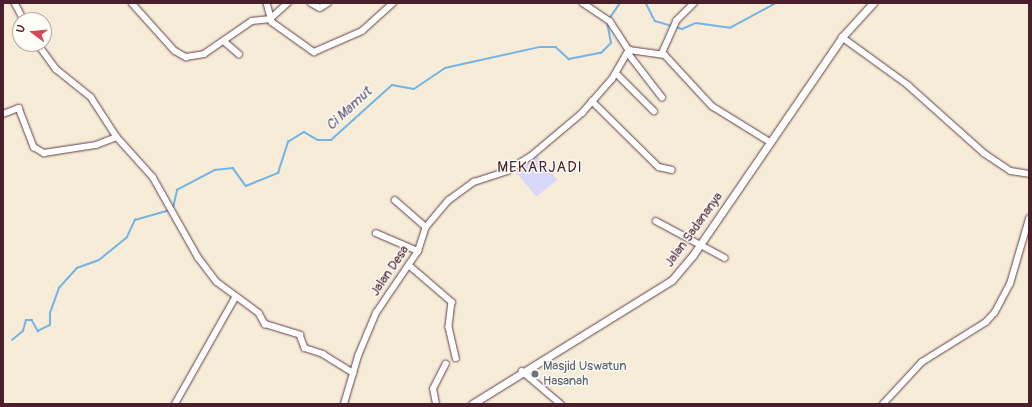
<!DOCTYPE html>
<html>
<head>
<meta charset="utf-8">
<style>
	body { margin:0 }
	#map { position:relative; width:1032px; height:407px; overflow:hidden; background:#f6ecd8; font-family:Pangolin,sans-serif }
	div>[style] { position:absolute }
	[style*='--x'] { left:calc(var(--x)*1px); top:calc(var(--y)*1px); width:calc(var(--w)*1px); rotate:calc(var(--a)*1deg) }
	.built>* { inset:0; background:#d9d7f8; transform-origin:0 0 }
	.stream>* { height:1.5px; margin:-0.75px; padding:0 0.75px; transform-origin:0.75px; border-radius:0.75px; background:#73b4e7 }
	.roads { filter:drop-shadow(0 0 1px #643e45) drop-shadow(0 0 1px #643e45) }
	.minor>* { height:5.5px; margin:-2.75px; padding:0 2.75px; transform-origin:2.75px; border-radius:2.75px; background:#fff }
	.tertiary>* { height:7px; margin:-3.5px; padding:0 3.5px; transform-origin:3.5px; border-radius:3.5px; background:#fff }
	.dots>* { width:11px; height:11px; translate:-50% -50%; box-sizing:border-box; border:2px solid #fdfcf7; border-radius:50% }
	span { translate:-50% -50%; white-space:nowrap; text-align:center; line-height:1.15; -webkit-text-stroke:3px #fdfcf7; paint-order:stroke }
	.street-label { font-size:13px; color:#4a1f2b }
	.worship-label { font-size:13px; color:#5b616d }
	.left { translate:0 -50%; text-align:left }
	.water-label { font-size:14px; color:#58536d; font-style:italic }
	.quarter-label { font-size:15px; color:#4a1f2b; letter-spacing:1px }
	.frame { position:absolute; inset:0; border:4px solid #4a1f2b; pointer-events:none }
	.north { position:absolute; left:12px; top:12px; width:40px; height:40px; box-sizing:border-box; background:#fdfcf7; border:1px solid #b5a4a5; border-radius:50%; rotate:286deg; font-size:11px; font-weight:700; line-height:16px; text-align:center; color:#4a1f2b }
	.north::after { content:''; display:block; margin:auto; width:14px; height:18px; background:#d1495b; clip-path:polygon(50% 0,100% 100%,50% 72%,0 100%) }
</style>
</head>
<body>
<div id="map">
	<div class="built">
		<div style="left:537px;top:155px;width:32px;height:27px;rotate:51deg"></div>
	</div>
	<div class="stream">
		<div style="--x:646;--y:3;--w:20;--a:63"></div>
		<div style="--x:655;--y:21;--w:18;--a:16"></div>
		<div style="--x:609;--y:19;--w:19;--a:-55"></div>
		<div style="--x:676;--y:27;--w:6;--a:18"></div>
		<div style="--x:682;--y:29;--w:15;--a:-23"></div>
		<div style="--x:696;--y:23;--w:34;--a:8"></div>
		<div style="--x:730;--y:28;--w:52;--a:-28.5"></div>
		<div style="--x:173;--y:208;--w:18;--a:-77"></div>
		<div style="--x:177;--y:190;--w:43;--a:-27.8"></div>
		<div style="--x:215;--y:170;--w:18;--a:-6"></div>
		<div style="--x:233;--y:168;--w:22;--a:54"></div>
		<div style="--x:246;--y:186;--w:35;--a:-22"></div>
		<div style="--x:278;--y:173;--w:33;--a:-72"></div>
		<div style="--x:288;--y:142;--w:19;--a:-32"></div>
		<div style="--x:304;--y:132;--w:16;--a:30"></div>
		<div style="--x:318;--y:140;--w:13;--a:0"></div>
		<div style="--x:331;--y:140;--w:82;--a:-42"></div>
		<div style="--x:392;--y:85;--w:22;--a:10"></div>
		<div style="--x:414;--y:89;--w:37;--a:-34"></div>
		<div style="--x:445;--y:68;--w:97;--a:-12.5"></div>
		<div style="--x:540;--y:47;--w:16;--a:0"></div>
		<div style="--x:556;--y:47;--w:18;--a:43"></div>
		<div style="--x:569;--y:59;--w:33;--a:-11"></div>
		<div style="--x:601;--y:53;--w:14;--a:-45"></div>
		<div style="--x:611;--y:43;--w:21;--a:-101"></div>
		<div style="--x:12;--y:340;--w:14;--a:-39"></div>
		<div style="--x:23;--y:331;--w:11;--a:-75"></div>
		<div style="--x:26;--y:320;--w:6;--a:0"></div>
		<div style="--x:32;--y:320;--w:13;--a:61"></div>
		<div style="--x:38;--y:331;--w:13;--a:-27"></div>
		<div style="--x:50;--y:325;--w:12;--a:-90"></div>
		<div style="--x:50;--y:313;--w:27;--a:-70"></div>
		<div style="--x:59;--y:288;--w:27;--a:-48"></div>
		<div style="--x:77;--y:268;--w:23;--a:-20"></div>
		<div style="--x:99;--y:260;--w:36;--a:-39"></div>
		<div style="--x:127;--y:237;--w:19;--a:-65"></div>
		<div style="--x:135;--y:220;--w:36;--a:-16"></div>
	</div>
	<div class="roads">
		<div class="minor">
			<div style="--x:15;--y:3;--w:19;--a:62"></div>
			<div style="--x:132;--y:3;--w:64;--a:48.1"></div>
			<div style="--x:175;--y:51;--w:13;--a:29"></div>
			<div style="--x:186;--y:57;--w:18;--a:-9"></div>
			<div style="--x:204;--y:54;--w:58;--a:-34.5"></div>
			<div style="--x:252;--y:21;--w:18;--a:-6"></div>
			<div style="--x:270;--y:19;--w:24;--a:-42"></div>
			<div style="--x:267;--y:3;--w:20;--a:75"></div>
			<div style="--x:272;--y:22;--w:52;--a:35.5"></div>
			<div style="--x:314;--y:52;--w:52;--a:-23.6"></div>
			<div style="--x:362;--y:31;--w:42;--a:-42.1"></div>
			<div style="--x:311;--y:3;--w:10;--a:29"></div>
			<div style="--x:320;--y:8;--w:9;--a:-32"></div>
			<div style="--x:583;--y:3;--w:32;--a:34"></div>
			<div style="--x:610;--y:21;--w:35;--a:57"></div>
			<div style="--x:629;--y:50;--w:36;--a:8"></div>
			<div style="--x:665;--y:55;--w:69;--a:47.3"></div>
			<div style="--x:712;--y:106;--w:68;--a:31.8"></div>
			<div style="--x:842;--y:37;--w:82;--a:36"></div>
			<div style="--x:908;--y:85;--w:102;--a:41.8"></div>
			<div style="--x:984;--y:153;--w:32;--a:34"></div>
			<div style="--x:1011;--y:171;--w:18;--a:9"></div>
			<div style="--x:224;--y:41;--w:20;--a:41"></div>
			<div style="--x:38;--y:44;--w:31;--a:54"></div>
			<div style="--x:56;--y:69;--w:45;--a:38.7"></div>
			<div style="--x:91;--y:97;--w:48;--a:57"></div>
			<div style="--x:117;--y:137;--w:54;--a:48"></div>
			<div style="--x:153;--y:177;--w:92;--a:60.6"></div>
			<div style="--x:198;--y:257;--w:31;--a:53"></div>
			<div style="--x:217;--y:282;--w:52;--a:36.4"></div>
			<div style="--x:259;--y:313;--w:13;--a:61"></div>
			<div style="--x:265;--y:324;--w:37;--a:17"></div>
			<div style="--x:300;--y:335;--w:14;--a:69"></div>
			<div style="--x:305;--y:348;--w:19;--a:18"></div>
			<div style="--x:323;--y:354;--w:36;--a:32"></div>
			<div style="--x:628;--y:53;--w:56;--a:52.3"></div>
			<div style="--x:662;--y:53;--w:35;--a:-66"></div>
			<div style="--x:676;--y:21;--w:25;--a:-45"></div>
			<div style="--x:616;--y:73;--w:54;--a:45"></div>
			<div style="--x:592;--y:101;--w:94;--a:44.6"></div>
			<div style="--x:659;--y:167;--w:13;--a:13"></div>
			<div style="--x:3;--y:114;--w:17;--a:-21"></div>
			<div style="--x:19;--y:108;--w:42;--a:69"></div>
			<div style="--x:34;--y:147;--w:12;--a:31"></div>
			<div style="--x:44;--y:153;--w:53;--a:-8.7"></div>
			<div style="--x:96;--y:145;--w:22;--a:-21"></div>
			<div style="--x:395;--y:200;--w:41;--a:41.1"></div>
			<div style="--x:656;--y:221;--w:78;--a:28.2"></div>
			<div style="--x:376;--y:233;--w:46;--a:23.2"></div>
			<div style="--x:409;--y:265;--w:57;--a:40.7"></div>
			<div style="--x:452;--y:302;--w:25;--a:97"></div>
			<div style="--x:449;--y:327;--w:32;--a:77"></div>
			<div style="--x:522;--y:371;--w:51;--a:40.2"></div>
			<div style="--x:175;--y:404;--w:122;--a:-60.5"></div>
			<div style="--x:344;--y:404;--w:50;--a:-73.7"></div>
			<div style="--x:358;--y:356;--w:47;--a:-67.3"></div>
			<div style="--x:376;--y:313;--w:75;--a:-55.9"></div>
			<div style="--x:418;--y:251;--w:25;--a:-72"></div>
			<div style="--x:426;--y:227;--w:35;--a:-50"></div>
			<div style="--x:449;--y:200;--w:31;--a:-36"></div>
			<div style="--x:474;--y:182;--w:35;--a:-18"></div>
			<div style="--x:507;--y:171;--w:28;--a:-32"></div>
			<div style="--x:531;--y:156;--w:67;--a:-40.1"></div>
			<div style="--x:582;--y:113;--w:45;--a:-48.6"></div>
			<div style="--x:612;--y:79;--w:34;--a:-60"></div>
			<div style="--x:436;--y:404;--w:15;--a:-101"></div>
			<div style="--x:433;--y:389;--w:28;--a:-63"></div>
			<div style="--x:883;--y:404;--w:57;--a:-47.1"></div>
			<div style="--x:922;--y:362;--w:75;--a:-32"></div>
			<div style="--x:986;--y:322;--w:13;--a:-48"></div>
			<div style="--x:995;--y:312;--w:32;--a:-62"></div>
			<div style="--x:1010;--y:284;--w:68;--a:-73.7"></div>
		</div>
		<div class="tertiary">
			<div style="--x:472;--y:404;--w:235;--a:-31.8"></div>
			<div style="--x:672;--y:280;--w:33;--a:-50"></div>
			<div style="--x:693;--y:255;--w:264;--a:-55.6"></div>
			<div style="--x:842;--y:37;--w:46;--a:-47.6"></div>
		</div>
	</div>
	<div class="dots">
		<div style="left:535px;top:374px;background:#6b7280"></div>
	</div>
	<div class="street-label">
		<span style="left:694px;top:230px;rotate:-54deg">Jalan Sadananya</span>
		<span style="left:390px;top:271px;rotate:-56deg">Jalan Desa</span>
	</div>
	<div class="worship-label">
		<span class="left" style="left:543px;top:374px">Masjid Uswatun<br>Hasanah</span>
	</div>
	<div class="water-label">
		<span style="left:349px;top:109px;rotate:-43deg">Ci Mamut</span>
	</div>
	<div class="quarter-label">
		<span style="left:540px;top:168px">MEKARJADI</span>
	</div>
	<div class="frame"></div>
	<div class="north">U</div>
</div>
</body>
</html>
